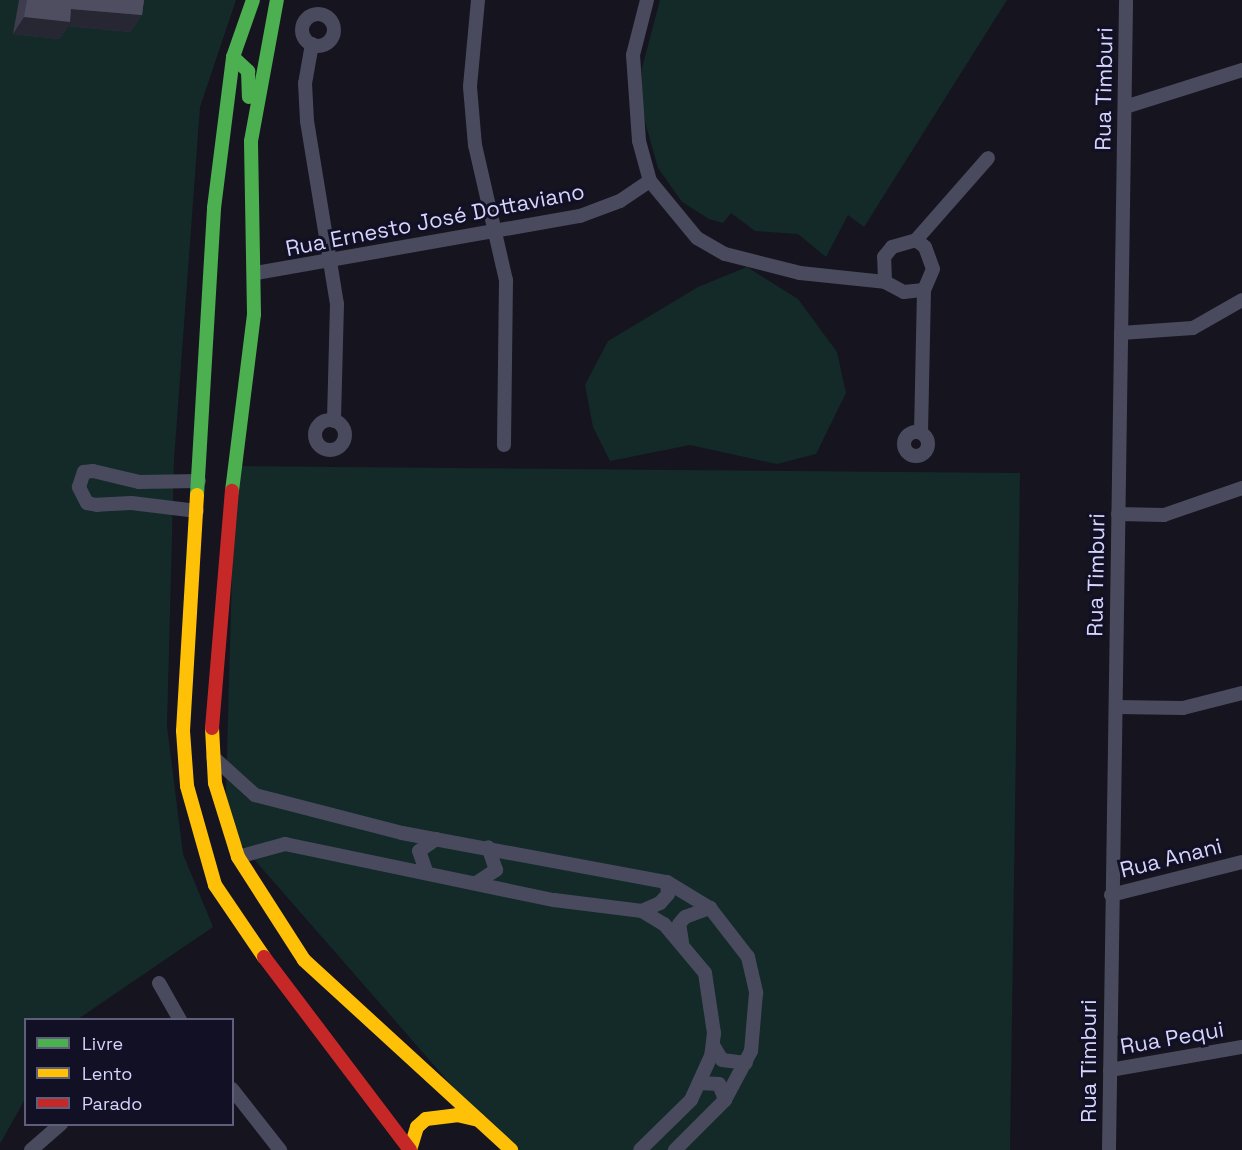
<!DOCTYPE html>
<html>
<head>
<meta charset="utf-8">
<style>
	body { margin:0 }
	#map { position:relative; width:1242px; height:1150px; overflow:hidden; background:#15141f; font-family:"Space Grotesk",sans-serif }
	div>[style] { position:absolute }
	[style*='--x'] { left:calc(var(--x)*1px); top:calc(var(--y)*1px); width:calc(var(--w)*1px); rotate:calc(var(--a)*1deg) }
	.green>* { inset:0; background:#132a29 }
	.street>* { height:14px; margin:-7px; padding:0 7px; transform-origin:7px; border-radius:7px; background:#4a4a5f }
	.street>.ring { margin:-7px; padding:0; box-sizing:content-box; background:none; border:14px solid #4a4a5f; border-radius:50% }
	.fast>* { height:14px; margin:-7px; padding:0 7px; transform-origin:7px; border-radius:7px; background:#4caf50 }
	.slow>* { height:14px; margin:-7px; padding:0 7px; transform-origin:7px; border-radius:7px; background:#ffc107 }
	.jam>* { height:14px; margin:-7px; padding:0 7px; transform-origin:7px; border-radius:7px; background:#c62828 }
	.wall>* { inset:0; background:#3e3d4e }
	.shaded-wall>* { inset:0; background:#272633 }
	.building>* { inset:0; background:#4f4e61 }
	span { translate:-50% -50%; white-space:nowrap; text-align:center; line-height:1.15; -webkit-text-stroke:6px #111024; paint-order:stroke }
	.street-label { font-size:22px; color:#d5d4fd }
	.legend { position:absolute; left:24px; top:1018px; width:210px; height:108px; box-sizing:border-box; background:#111024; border:2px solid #5f5e7b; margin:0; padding:8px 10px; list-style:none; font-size:18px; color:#d5d4fd }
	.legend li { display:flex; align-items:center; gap:12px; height:30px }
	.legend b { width:30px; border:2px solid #5f5e7b }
</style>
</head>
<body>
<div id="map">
	<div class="green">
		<div style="clip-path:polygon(0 0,236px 0,200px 107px,174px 460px,167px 726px,183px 854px,213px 927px,78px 1019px,26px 1020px,25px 1099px,0 1144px)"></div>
		<div style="clip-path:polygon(660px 0,1007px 0,864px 227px,848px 215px,826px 257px,798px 234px,755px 231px,731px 213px,723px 223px,709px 219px,682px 202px,658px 168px,642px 111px,642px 68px)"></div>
		<div style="clip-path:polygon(747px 267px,798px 299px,837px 352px,846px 393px,816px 454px,777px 464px,690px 445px,610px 461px,593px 427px,585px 385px,608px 341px,698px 287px)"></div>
		<div style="clip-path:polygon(235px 466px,1020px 473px,1010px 1150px,508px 1150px,225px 826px)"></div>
	</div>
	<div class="street">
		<div style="--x:478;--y:0;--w:87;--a:95.3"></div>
		<div style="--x:470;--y:87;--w:58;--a:85.1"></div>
		<div style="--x:475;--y:145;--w:139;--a:77.1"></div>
		<div style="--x:506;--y:280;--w:165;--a:90.7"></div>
		<div style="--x:647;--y:0;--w:57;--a:104.3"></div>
		<div style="--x:633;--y:55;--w:86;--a:86"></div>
		<div style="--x:639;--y:141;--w:41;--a:74.6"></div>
		<div style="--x:650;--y:181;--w:74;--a:50.5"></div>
		<div style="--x:697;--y:238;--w:32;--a:30"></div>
		<div style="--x:725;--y:254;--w:77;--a:14.2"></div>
		<div style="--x:800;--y:273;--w:85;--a:6"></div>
		<div style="--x:885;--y:282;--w:21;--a:28"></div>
		<div style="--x:904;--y:292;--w:20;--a:-6"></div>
		<div class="ring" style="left:302px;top:14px;width:18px;height:18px"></div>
		<div style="--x:312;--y:44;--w:40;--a:100"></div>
		<div style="--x:305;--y:83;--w:38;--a:87"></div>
		<div style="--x:307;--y:121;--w:185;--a:80.7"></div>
		<div style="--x:337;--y:304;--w:117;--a:91.5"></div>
		<div style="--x:1125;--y:107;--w:123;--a:-17.5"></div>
		<div style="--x:916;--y:240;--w:109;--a:-48.7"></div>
		<div style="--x:256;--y:273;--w:329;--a:-10"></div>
		<div style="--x:580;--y:216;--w:43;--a:-20.6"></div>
		<div style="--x:620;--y:201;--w:36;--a:-34"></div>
		<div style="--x:885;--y:282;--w:25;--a:-92"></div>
		<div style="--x:884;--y:257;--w:13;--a:-51"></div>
		<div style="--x:892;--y:247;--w:25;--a:-16"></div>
		<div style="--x:916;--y:240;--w:11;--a:38"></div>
		<div style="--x:925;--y:247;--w:23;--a:70"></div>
		<div style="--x:933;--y:269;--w:23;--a:113"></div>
		<div style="--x:924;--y:290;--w:143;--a:91.2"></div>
		<div style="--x:1121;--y:333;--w:72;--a:-4"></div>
		<div style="--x:1193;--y:328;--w:56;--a:-29.7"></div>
		<div class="ring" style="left:315px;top:420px;width:16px;height:16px"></div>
		<div class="ring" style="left:904px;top:432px;width:10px;height:10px"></div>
		<div style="--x:197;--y:511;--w:66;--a:-173.1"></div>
		<div style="--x:131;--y:503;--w:34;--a:177"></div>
		<div style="--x:97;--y:505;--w:10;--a:-169"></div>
		<div style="--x:87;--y:503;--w:18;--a:-117"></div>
		<div style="--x:79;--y:487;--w:16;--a:-72"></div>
		<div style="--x:84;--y:472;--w:9;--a:-6"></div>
		<div style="--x:93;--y:471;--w:47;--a:13.4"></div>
		<div style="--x:139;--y:482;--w:60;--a:-1"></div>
		<div style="--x:1118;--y:514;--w:46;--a:1.2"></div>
		<div style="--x:1164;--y:515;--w:83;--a:-19.1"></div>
		<div style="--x:1116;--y:707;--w:67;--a:0.9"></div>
		<div style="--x:1183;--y:708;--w:61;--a:-14.3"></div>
		<div style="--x:213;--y:757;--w:57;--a:42.1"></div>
		<div style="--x:255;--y:795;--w:152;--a:14.5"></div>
		<div style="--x:402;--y:833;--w:269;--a:10.5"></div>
		<div style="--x:667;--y:882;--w:50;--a:31.2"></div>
		<div style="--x:710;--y:908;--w:62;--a:52.2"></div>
		<div style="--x:748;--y:957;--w:37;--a:77"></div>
		<div style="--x:756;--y:993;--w:58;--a:94.9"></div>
		<div style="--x:751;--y:1051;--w:55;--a:118"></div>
		<div style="--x:725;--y:1100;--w:71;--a:135"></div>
		<div style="--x:238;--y:857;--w:49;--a:-15.5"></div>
		<div style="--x:285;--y:844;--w:275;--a:11.8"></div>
		<div style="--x:554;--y:900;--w:89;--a:7.1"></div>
		<div style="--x:642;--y:911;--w:26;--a:31"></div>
		<div style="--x:664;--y:924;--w:64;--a:50.1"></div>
		<div style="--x:705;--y:973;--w:61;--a:81.5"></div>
		<div style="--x:714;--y:1033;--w:23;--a:97"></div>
		<div style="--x:711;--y:1056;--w:48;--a:114.4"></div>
		<div style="--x:691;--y:1100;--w:71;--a:135.6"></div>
		<div style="--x:426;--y:871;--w:21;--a:-109"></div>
		<div style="--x:419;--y:851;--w:21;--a:-35"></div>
		<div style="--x:476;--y:883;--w:24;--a:-33"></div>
		<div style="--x:496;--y:870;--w:24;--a:-109"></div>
		<div style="--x:1111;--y:895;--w:135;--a:-14.1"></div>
		<div style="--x:642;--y:911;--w:20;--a:-24"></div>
		<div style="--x:660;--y:903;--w:12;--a:-48"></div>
		<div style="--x:668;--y:894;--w:12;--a:-95"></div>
		<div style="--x:682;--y:942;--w:18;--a:-99"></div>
		<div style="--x:679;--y:924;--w:9;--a:-49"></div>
		<div style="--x:685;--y:917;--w:27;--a:-20"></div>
		<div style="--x:159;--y:983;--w:43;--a:60.4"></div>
		<div style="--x:713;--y:1045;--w:17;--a:59"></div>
		<div style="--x:722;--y:1060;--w:24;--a:7"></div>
		<div style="--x:1110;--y:1070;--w:134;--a:-9.9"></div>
		<div style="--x:699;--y:1083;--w:20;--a:3"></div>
		<div style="--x:719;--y:1084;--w:17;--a:69"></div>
		<div style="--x:232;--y:1089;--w:78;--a:51.8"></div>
		<div style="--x:31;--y:1150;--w:40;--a:-41"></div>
		<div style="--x:1109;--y:1150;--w:1150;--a:-89.15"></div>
	</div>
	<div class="fast">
		<div style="--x:233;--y:57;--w:21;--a:43"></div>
		<div style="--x:248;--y:71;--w:26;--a:88"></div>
		<div style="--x:232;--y:491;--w:178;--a:-82.9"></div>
		<div style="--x:254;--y:314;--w:173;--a:-91"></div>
		<div style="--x:251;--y:141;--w:143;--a:-79.6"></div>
		<div style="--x:197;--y:495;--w:288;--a:-86.6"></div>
		<div style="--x:214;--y:208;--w:152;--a:-82.8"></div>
		<div style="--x:233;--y:57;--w:60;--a:-70.7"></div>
	</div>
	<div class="slow">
		<div style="--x:197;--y:495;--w:236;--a:93.4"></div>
		<div style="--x:183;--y:731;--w:55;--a:85.8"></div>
		<div style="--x:187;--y:786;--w:103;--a:74.2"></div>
		<div style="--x:215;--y:885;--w:87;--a:55.8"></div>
		<div style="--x:212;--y:728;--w:55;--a:86.9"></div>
		<div style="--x:215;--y:783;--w:77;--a:72.7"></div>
		<div style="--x:238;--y:857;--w:122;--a:57.3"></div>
		<div style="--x:304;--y:960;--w:281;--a:42.5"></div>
		<div style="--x:410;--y:1150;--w:24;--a:-73"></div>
		<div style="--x:417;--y:1127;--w:12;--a:-42"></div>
		<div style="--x:426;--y:1119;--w:31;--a:-7"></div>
		<div style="--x:457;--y:1115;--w:22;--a:13"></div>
	</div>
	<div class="jam">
		<div style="--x:212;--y:728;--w:238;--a:-85.2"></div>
		<div style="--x:264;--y:957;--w:242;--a:52.9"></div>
	</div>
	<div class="wall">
		<div style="clip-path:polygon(19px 0,144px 0,142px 15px,130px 32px,68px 26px,59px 39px,13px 34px)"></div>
	</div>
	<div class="shaded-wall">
		<div style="clip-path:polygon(71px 9px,142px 15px,130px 32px,68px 26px,59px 39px,13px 34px,24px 17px)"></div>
	</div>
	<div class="building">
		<div style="clip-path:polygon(27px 0,144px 0,142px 15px,71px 9px,70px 22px,24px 17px)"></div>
	</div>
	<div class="street-label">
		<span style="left:1104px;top:89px;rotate:-89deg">Rua Timburi</span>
		<span style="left:435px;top:220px;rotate:-11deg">Rua Ernesto José Dottaviano</span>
		<span style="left:1096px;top:575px;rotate:-89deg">Rua Timburi</span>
		<span style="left:1171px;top:858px;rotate:-14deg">Rua Anani</span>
		<span style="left:1172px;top:1038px;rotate:-10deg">Rua Pequi</span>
		<span style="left:1089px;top:1061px;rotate:-90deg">Rua Timburi</span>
	</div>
	<ul class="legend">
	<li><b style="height:8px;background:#4caf50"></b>Livre</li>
	<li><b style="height:8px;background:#ffc107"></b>Lento</li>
	<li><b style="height:8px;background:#c62828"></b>Parado</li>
	</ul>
</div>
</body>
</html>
